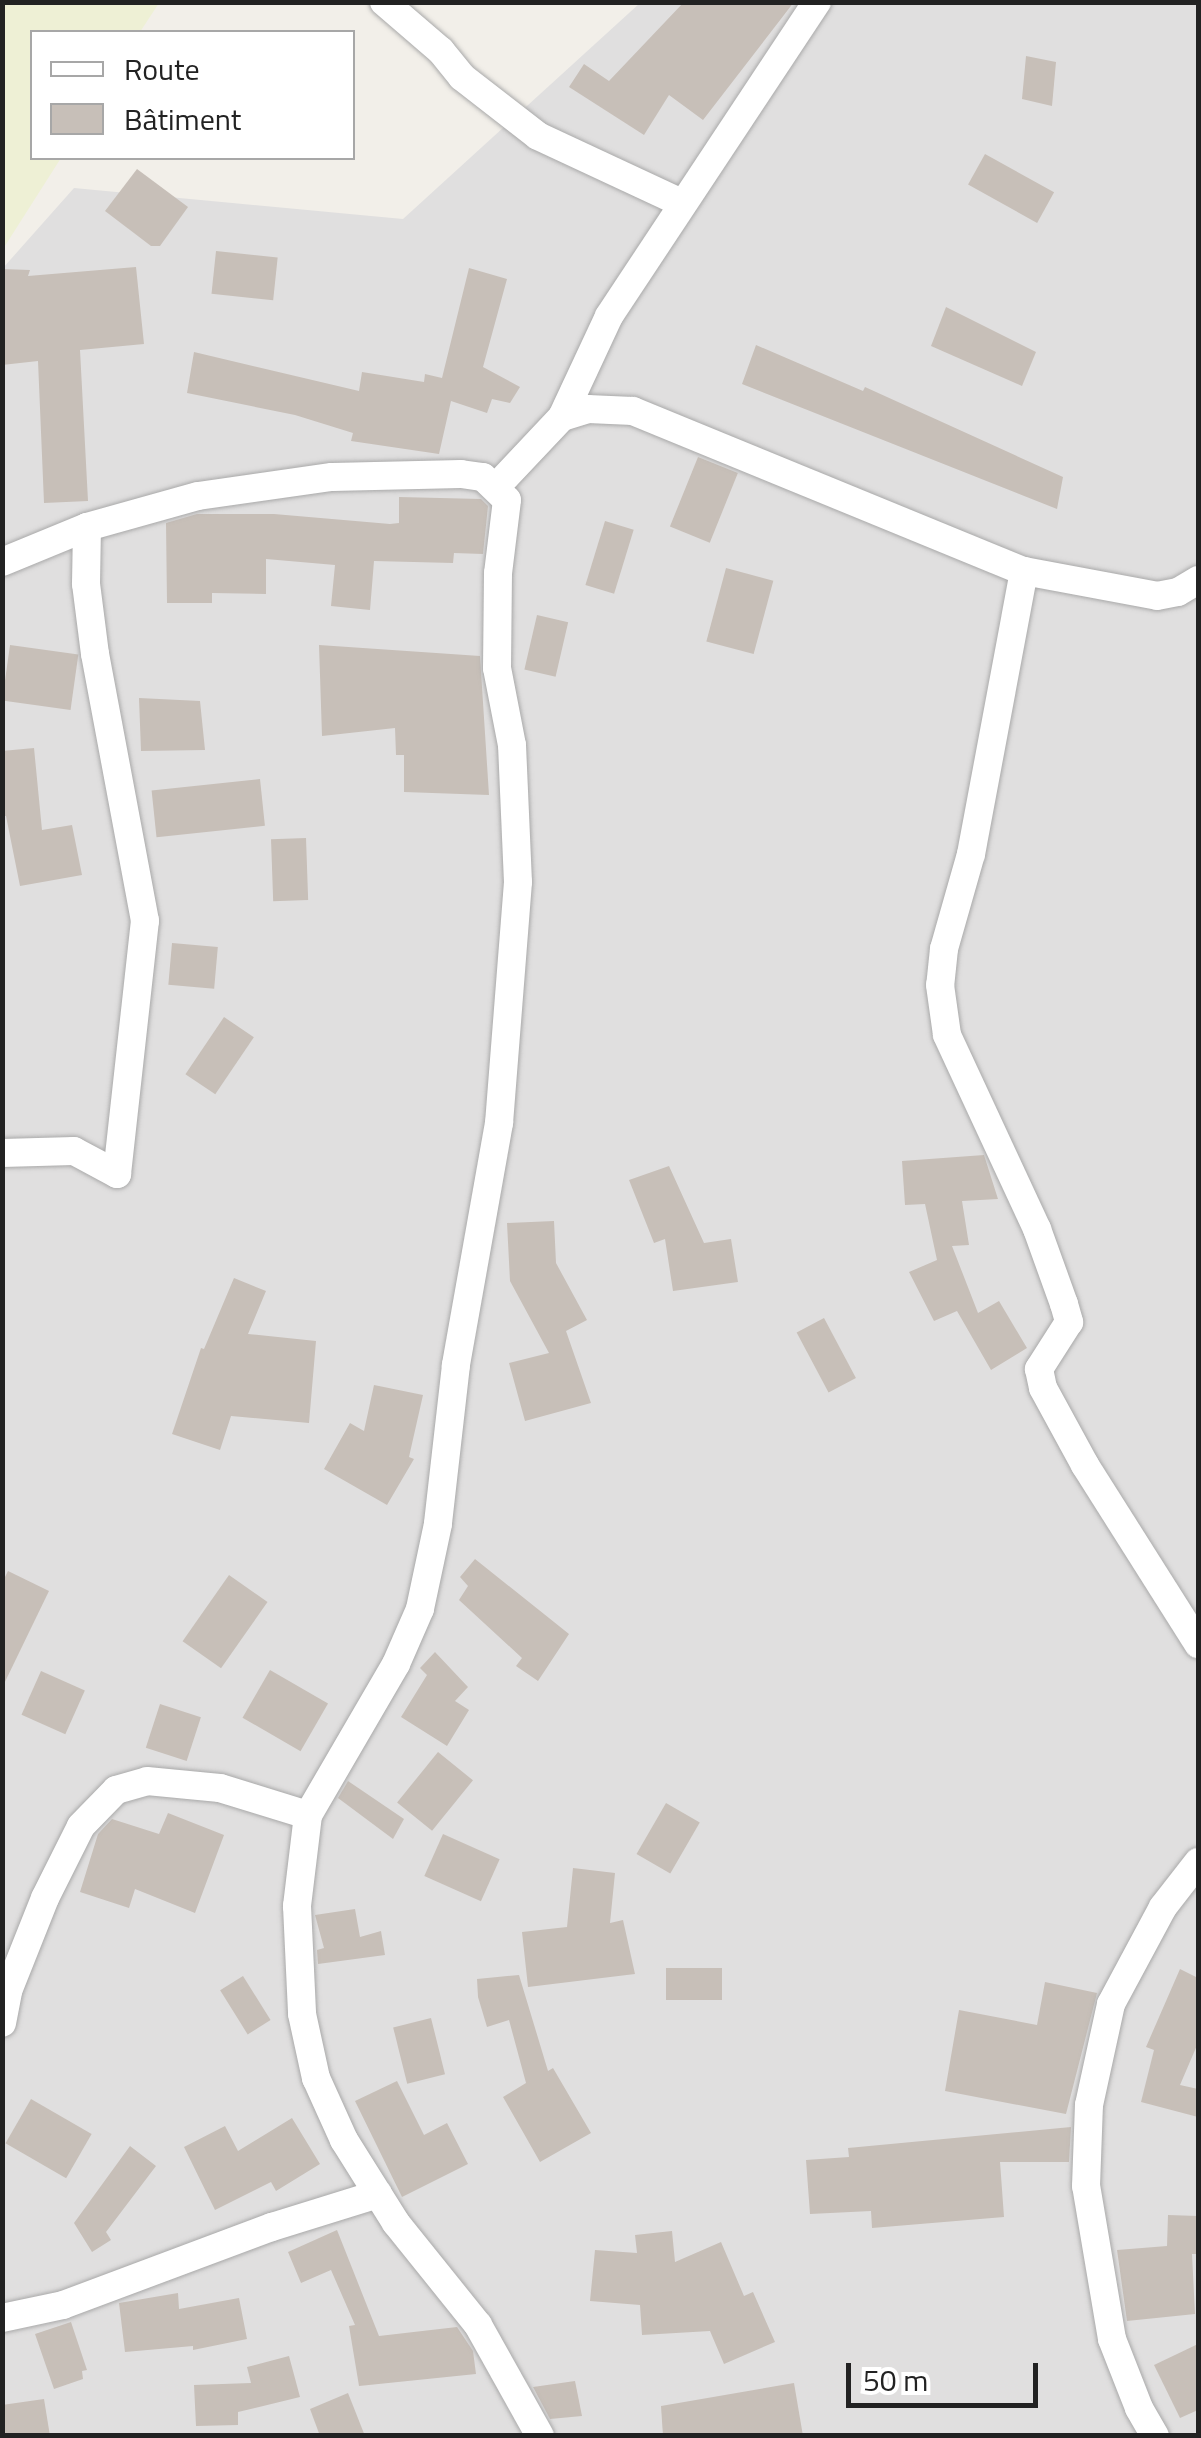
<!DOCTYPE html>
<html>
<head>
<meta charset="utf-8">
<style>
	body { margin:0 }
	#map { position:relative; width:1201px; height:2438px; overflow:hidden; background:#f2efe9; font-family:"Titillium Web",sans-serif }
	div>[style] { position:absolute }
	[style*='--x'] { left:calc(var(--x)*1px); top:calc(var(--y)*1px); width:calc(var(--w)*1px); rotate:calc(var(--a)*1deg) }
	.residential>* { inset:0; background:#e0dfdf }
	.farmland>* { inset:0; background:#eef0d5 }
	.building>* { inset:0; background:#c7bfb8; transform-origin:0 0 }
	.roads { filter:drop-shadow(0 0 2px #a9a9a9) drop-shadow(0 0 2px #a9a9a9) }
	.minor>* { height:28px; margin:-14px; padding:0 14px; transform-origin:14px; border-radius:14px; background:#fff }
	span { translate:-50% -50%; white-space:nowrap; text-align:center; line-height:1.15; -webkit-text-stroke:9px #fff; paint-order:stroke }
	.frame { position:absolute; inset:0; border:5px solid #222; pointer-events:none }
	.legend { position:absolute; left:30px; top:30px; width:325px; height:130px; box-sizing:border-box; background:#fff; border:2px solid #a7a7a7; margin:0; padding:12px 18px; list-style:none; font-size:30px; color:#222 }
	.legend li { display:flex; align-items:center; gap:20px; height:50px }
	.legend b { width:50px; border:2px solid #a7a7a7 }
	.scale { position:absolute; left:846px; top:2363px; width:192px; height:45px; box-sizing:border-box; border:5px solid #222; border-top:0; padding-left:12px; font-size:30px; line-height:35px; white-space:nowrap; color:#222; -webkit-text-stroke:8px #fff; paint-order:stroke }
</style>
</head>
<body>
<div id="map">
	<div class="residential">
		<div style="clip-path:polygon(640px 3px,1198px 3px,1198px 2435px,3px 2436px,3px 268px,74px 188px,403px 219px)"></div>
	</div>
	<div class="farmland">
		<div style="clip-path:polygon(3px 2px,159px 3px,140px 32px,32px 32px,32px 158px,61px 158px,3px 249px)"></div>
	</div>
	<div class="building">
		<div style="clip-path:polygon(684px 2px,794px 2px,703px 120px,669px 95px,644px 135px,569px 87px,584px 64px,609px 81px)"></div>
		<div style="clip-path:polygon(1026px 56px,1056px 62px,1052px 106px,1022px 99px)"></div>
		<div style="left:985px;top:154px;width:79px;height:35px;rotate:29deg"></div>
		<div style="clip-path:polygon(137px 169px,188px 207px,160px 246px,151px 246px,105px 211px)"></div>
		<div style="left:216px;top:251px;width:62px;height:43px;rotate:6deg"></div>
		<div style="clip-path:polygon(136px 267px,144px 344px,80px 350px,88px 501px,44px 503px,38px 361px,2px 365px,2px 269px,30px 270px,28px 276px)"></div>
		<div style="clip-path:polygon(469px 268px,507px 279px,483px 367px,520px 387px,510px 403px,492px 399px,487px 413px,451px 401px,439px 454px,351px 441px,353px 433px,295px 415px,187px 393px,194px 352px,359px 391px,362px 372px,424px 382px,425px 374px,442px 378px)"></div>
		<div style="clip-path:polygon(946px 307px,1036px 352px,1022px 386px,931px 346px)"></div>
		<div style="clip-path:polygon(756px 345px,863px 391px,865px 387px,1063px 477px,1057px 509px,742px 384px)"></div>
		<div style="left:698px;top:457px;width:43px;height:75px;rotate:22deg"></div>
		<div style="clip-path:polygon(399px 497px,481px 499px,488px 506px,483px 554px,454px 553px,453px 563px,374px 561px,370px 610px,331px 606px,335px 565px,266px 559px,266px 594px,212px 593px,212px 603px,167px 603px,166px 523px,197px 514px,274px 514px,390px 524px,399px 523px)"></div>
		<div style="left:605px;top:521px;width:30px;height:67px;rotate:17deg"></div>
		<div style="left:726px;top:568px;width:49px;height:76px;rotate:15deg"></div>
		<div style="left:537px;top:615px;width:32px;height:56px;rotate:13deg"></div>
		<div style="left:10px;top:645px;width:69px;height:56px;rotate:8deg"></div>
		<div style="clip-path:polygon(319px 645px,480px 656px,489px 795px,404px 792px,404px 755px,396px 755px,395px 728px,322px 736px)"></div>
		<div style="clip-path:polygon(139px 698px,200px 701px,205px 750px,141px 751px)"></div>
		<div style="clip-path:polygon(34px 748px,42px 830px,72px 825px,82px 875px,20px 886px,6px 816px,2px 816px,2px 751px)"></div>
		<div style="left:260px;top:779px;width:47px;height:109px;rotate:84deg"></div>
		<div style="left:306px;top:838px;width:62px;height:35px;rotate:88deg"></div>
		<div style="left:172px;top:943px;width:46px;height:42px;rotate:5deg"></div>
		<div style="left:224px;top:1017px;width:36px;height:69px;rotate:34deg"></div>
		<div style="clip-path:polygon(984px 1155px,998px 1199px,962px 1201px,969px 1245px,952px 1246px,978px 1313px,999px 1301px,1027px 1348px,991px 1370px,957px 1311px,934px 1321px,909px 1272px,937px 1260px,925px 1204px,905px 1205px,902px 1161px)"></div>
		<div style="clip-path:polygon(669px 1166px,704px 1243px,731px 1239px,738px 1282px,673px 1291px,665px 1239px,654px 1243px,629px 1180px)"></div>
		<div style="clip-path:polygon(554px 1221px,556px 1263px,587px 1320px,566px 1331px,591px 1403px,525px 1421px,509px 1363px,549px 1353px,510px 1281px,507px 1223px)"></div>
		<div style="clip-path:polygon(234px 1278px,266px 1291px,248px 1334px,316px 1341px,309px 1423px,231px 1416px,220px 1450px,172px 1434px,201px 1348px,204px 1349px)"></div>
		<div style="left:824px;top:1318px;width:68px;height:31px;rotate:62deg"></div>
		<div style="clip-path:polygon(374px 1385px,423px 1395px,409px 1457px,414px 1459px,387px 1505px,324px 1469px,350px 1423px,364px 1431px)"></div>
		<div style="clip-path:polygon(475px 1559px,569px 1634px,538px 1681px,516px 1666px,522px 1658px,459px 1600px,468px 1586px,460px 1577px)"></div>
		<div style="clip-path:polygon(8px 1571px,49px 1591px,2px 1688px,2px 1583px)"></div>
		<div style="left:229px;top:1575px;width:47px;height:81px;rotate:35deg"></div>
		<div style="clip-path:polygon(435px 1652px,468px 1687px,455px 1701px,469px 1710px,447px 1746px,401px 1717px,427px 1675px,420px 1668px)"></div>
		<div style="left:270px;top:1670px;width:67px;height:55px;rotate:30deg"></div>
		<div style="left:41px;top:1671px;width:48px;height:48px;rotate:24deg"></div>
		<div style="left:160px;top:1704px;width:43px;height:46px;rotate:18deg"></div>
		<div style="left:438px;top:1752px;width:45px;height:65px;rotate:39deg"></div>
		<div style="clip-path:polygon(348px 1781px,404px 1819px,393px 1839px,338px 1798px)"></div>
		<div style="left:666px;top:1803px;width:39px;height:59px;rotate:30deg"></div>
		<div style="clip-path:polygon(168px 1813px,224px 1835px,195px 1913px,135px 1889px,129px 1908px,80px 1892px,98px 1834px,112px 1819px,159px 1834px)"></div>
		<div style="left:443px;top:1834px;width:62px;height:46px;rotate:24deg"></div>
		<div style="clip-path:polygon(573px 1868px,615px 1873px,610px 1923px,623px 1920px,635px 1974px,528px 1987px,522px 1932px,567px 1927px)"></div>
		<div style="clip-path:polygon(355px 1909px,360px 1937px,381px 1931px,385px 1955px,318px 1964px,317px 1950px,324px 1948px,315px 1915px)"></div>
		<div style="left:666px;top:1968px;width:56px;height:32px"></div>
		<div style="clip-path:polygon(1180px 1969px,1198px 1978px,1198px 2043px,1180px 2085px,1198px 2089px,1198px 2117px,1141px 2102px,1154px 2050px,1146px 2047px)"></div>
		<div style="clip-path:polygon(519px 1975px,548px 2071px,553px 2068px,591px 2133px,540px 2162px,503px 2097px,526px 2083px,509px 2020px,487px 2027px,478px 1997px,477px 1979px)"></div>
		<div style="left:243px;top:1976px;width:52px;height:27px;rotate:58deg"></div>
		<div style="clip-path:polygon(1045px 1982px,1097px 1993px,1066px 2114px,945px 2091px,959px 2010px,1037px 2025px)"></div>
		<div style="left:431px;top:2018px;width:58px;height:39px;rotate:76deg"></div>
		<div style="clip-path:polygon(397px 2081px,424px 2135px,447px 2123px,468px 2164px,402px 2197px,355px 2101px)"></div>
		<div style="left:31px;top:2099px;width:70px;height:51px;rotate:30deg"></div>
		<div style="clip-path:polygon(292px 2118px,320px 2164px,276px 2191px,271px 2182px,215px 2210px,184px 2147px,225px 2126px,238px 2151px)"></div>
		<div style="clip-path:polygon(1071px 2127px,1069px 2162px,1000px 2162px,1004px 2217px,872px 2228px,871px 2211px,810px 2214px,806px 2160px,849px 2157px,848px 2148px)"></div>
		<div style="clip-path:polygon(130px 2146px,156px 2166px,106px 2232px,111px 2240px,92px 2252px,74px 2223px)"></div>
		<div style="clip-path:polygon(1168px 2215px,1198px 2216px,1198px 2254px,1192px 2254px,1195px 2314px,1127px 2321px,1117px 2250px,1167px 2246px)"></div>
		<div style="clip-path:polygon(337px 2230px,379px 2336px,457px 2327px,473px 2351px,476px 2374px,359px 2386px,349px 2326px,355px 2325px,331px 2270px,301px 2283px,288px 2252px)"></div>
		<div style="clip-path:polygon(672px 2231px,675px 2262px,721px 2242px,744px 2296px,753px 2292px,775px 2342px,724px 2364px,710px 2331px,642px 2335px,640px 2305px,590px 2301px,595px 2250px,637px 2253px,635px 2235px)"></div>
		<div style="clip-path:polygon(178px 2293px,179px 2309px,239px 2298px,247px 2339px,193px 2350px,193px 2346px,125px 2352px,119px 2303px)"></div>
		<div style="clip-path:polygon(71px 2322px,87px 2370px,82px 2371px,83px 2379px,54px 2389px,35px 2334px)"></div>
		<div style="clip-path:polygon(1198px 2344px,1198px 2410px,1180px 2418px,1154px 2365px)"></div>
		<div style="clip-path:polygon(289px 2356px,300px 2397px,238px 2412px,238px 2425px,196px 2426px,194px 2385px,251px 2383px,247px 2367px)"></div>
		<div style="clip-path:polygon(575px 2381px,582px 2416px,550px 2419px,533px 2387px)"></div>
		<div style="clip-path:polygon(794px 2383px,803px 2436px,663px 2436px,661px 2406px)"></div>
		<div style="clip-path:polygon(348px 2393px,365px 2436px,320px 2436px,310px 2409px)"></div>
		<div style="clip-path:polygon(44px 2399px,50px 2436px,2px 2436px,2px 2405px)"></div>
	</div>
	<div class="roads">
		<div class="minor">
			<div style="--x:384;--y:2;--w:75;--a:40.7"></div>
			<div style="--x:441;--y:51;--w:33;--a:51"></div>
			<div style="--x:462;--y:77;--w:96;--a:37.8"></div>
			<div style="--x:538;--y:136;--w:159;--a:25"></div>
			<div style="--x:562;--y:417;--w:111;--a:-65"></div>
			<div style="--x:609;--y:316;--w:377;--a:-56.5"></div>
			<div style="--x:496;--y:487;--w:96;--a:-46.7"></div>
			<div style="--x:562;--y:417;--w:27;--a:-17"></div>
			<div style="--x:588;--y:409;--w:45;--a:2.5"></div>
			<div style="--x:633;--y:411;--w:422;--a:22.3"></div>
			<div style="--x:1024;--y:571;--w:135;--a:10.6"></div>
			<div style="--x:1157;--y:596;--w:21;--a:-11"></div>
			<div style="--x:1178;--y:592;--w:23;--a:-31"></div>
			<div style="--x:2;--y:562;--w:92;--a:-22.4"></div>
			<div style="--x:87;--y:527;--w:115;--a:-15.6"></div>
			<div style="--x:198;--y:496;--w:135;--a:-8.1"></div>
			<div style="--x:332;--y:477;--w:129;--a:-1.3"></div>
			<div style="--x:461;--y:474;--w:22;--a:8"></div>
			<div style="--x:483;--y:477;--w:33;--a:44"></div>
			<div style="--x:507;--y:500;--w:74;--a:97"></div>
			<div style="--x:498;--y:573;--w:95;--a:90.6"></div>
			<div style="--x:497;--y:668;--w:78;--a:79"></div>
			<div style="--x:512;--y:745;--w:137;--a:87.5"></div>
			<div style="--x:518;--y:882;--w:242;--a:94.5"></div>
			<div style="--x:499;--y:1123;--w:246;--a:100.1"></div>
			<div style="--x:456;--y:1365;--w:160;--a:96.5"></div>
			<div style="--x:438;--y:1524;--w:87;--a:102"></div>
			<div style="--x:420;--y:1609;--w:60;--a:113.6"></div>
			<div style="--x:396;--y:1664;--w:175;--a:120.2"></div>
			<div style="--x:308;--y:1815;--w:92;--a:96.9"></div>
			<div style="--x:297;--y:1906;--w:108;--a:87.3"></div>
			<div style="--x:302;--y:2014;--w:66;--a:77.7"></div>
			<div style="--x:316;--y:2078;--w:68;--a:65.7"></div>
			<div style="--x:344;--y:2140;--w:98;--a:57.9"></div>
			<div style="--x:396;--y:2223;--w:131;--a:51.2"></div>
			<div style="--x:478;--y:2325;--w:127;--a:60.8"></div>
			<div style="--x:1024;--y:571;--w:288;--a:100.6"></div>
			<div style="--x:971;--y:854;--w:99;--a:105.9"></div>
			<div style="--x:944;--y:949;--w:36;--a:96"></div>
			<div style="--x:940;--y:985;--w:50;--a:82"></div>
			<div style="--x:947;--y:1035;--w:214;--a:65.1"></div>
			<div style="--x:1037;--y:1229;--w:80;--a:70.2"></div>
			<div style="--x:1064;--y:1304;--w:19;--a:74"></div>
			<div style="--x:1069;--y:1322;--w:56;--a:122.6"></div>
			<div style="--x:1039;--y:1369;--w:19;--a:78"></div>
			<div style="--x:1043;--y:1388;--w:88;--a:61.4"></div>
			<div style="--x:1085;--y:1465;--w:212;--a:57.7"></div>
			<div style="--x:2;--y:1153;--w:72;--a:-1.6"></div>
			<div style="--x:74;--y:1151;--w:49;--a:28.1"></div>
			<div style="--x:117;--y:1174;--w:255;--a:-83.7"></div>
			<div style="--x:145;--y:921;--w:272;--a:-100.6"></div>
			<div style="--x:95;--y:654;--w:71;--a:-97.3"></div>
			<div style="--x:86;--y:584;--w:57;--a:-89"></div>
			<div style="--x:2;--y:2023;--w:33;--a:-79"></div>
			<div style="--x:8;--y:1991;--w:100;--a:-68.3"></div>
			<div style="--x:45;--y:1898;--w:80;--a:-63.4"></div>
			<div style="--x:81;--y:1826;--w:50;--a:-45.8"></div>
			<div style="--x:116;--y:1790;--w:32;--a:-16"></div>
			<div style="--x:147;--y:1781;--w:73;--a:5.5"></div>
			<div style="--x:220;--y:1788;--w:92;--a:17.1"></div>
			<div style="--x:2;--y:2318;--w:62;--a:-12"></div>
			<div style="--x:63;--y:2305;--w:223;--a:-20.5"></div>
			<div style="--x:272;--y:2227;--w:111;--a:-17.3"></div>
			<div style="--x:1155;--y:2436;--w:32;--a:-120"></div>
			<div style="--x:1139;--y:2408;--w:74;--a:-111.4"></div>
			<div style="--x:1112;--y:2339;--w:155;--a:-99.6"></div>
			<div style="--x:1086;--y:2186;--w:81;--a:-87.9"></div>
			<div style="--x:1089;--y:2105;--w:103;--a:-77.7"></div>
			<div style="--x:1111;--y:2004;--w:110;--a:-61.8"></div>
			<div style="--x:1163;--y:1907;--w:57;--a:-52.1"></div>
		</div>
	</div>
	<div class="frame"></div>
	<ul class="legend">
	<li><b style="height:12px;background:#fff"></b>Route</li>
	<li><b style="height:28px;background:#c7bfb8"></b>Bâtiment</li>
	</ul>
	<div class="scale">50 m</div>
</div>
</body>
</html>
